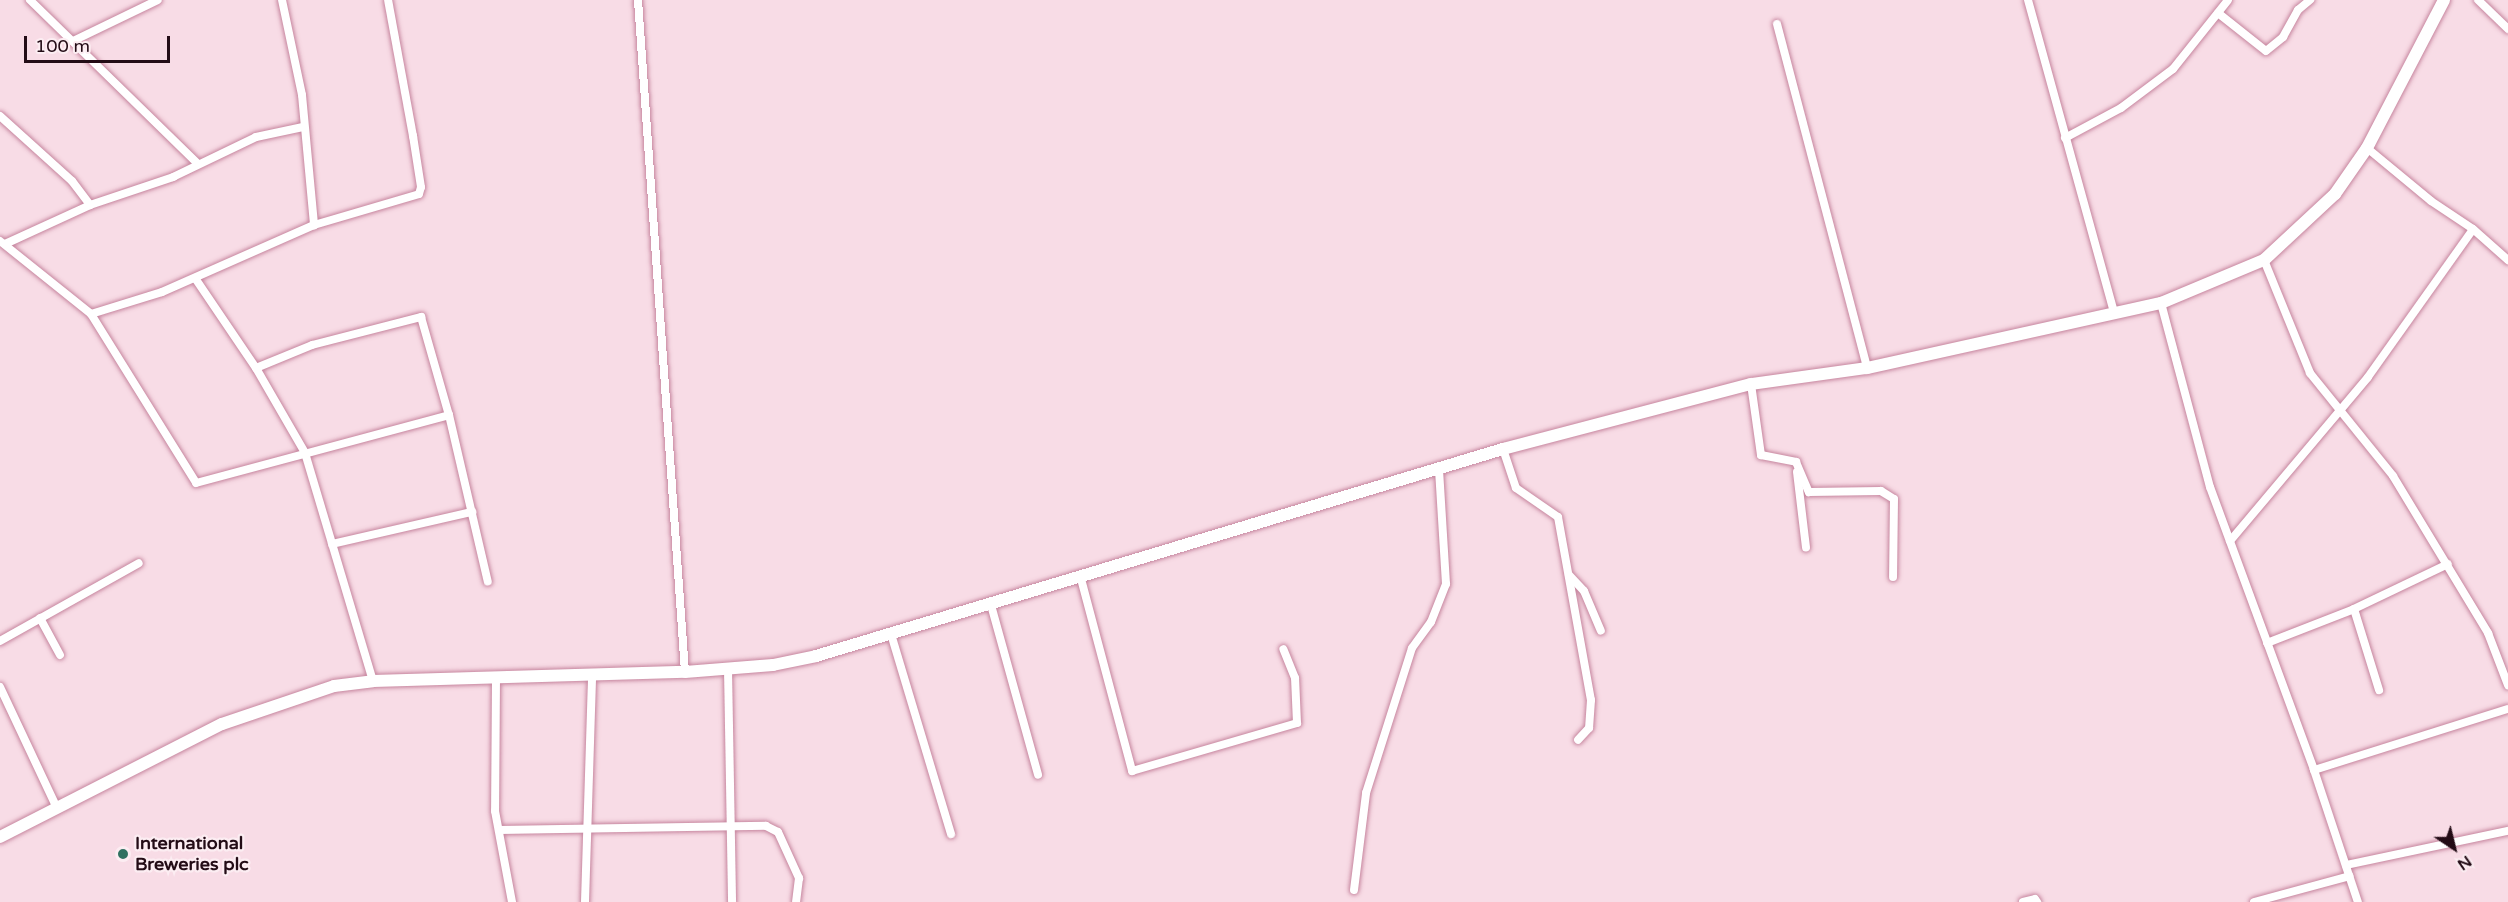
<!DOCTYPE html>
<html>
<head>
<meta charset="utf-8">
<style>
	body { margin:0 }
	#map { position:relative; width:2508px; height:902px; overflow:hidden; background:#f8dce6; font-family:"Varela Round",sans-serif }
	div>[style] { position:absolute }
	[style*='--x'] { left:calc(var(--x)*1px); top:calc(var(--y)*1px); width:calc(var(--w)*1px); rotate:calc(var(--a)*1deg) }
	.roads { filter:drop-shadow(0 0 2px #c6859e) drop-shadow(0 0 2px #c6859e) }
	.street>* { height:8px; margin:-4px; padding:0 4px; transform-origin:4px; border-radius:4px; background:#fff }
	.secondary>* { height:12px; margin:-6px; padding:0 6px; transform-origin:6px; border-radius:6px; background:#fff }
	.dots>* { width:16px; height:16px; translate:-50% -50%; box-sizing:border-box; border:3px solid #fcedf2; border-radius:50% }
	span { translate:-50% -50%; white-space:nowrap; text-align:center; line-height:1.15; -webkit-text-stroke:4.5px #fcedf2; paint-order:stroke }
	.poi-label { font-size:18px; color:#230c16; font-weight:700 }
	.left { translate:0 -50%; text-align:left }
	.north { position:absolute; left:2424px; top:818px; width:60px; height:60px; -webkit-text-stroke:4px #fcedf2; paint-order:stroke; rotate:145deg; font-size:16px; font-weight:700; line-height:24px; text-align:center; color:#230c16 }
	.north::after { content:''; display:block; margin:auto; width:21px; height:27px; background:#230c16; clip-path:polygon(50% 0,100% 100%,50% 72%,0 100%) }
	.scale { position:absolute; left:24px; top:36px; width:146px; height:27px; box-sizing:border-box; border:3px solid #230c16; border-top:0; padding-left:8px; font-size:18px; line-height:21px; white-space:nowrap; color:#230c16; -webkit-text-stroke:4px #fcedf2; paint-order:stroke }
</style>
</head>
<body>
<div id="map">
	<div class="roads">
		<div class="street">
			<div style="--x:30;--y:0;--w:235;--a:44.3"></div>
			<div style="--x:282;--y:0;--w:97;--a:78.1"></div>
			<div style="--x:302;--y:95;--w:131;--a:84.7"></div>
			<div style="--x:638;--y:0;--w:674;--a:86"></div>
			<div style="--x:2028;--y:0;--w:324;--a:74.6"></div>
			<div style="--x:2478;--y:0;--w:42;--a:44"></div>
			<div style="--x:2218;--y:13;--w:61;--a:38.4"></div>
			<div style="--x:2266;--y:51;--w:22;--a:-39"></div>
			<div style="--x:2283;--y:37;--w:31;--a:-61"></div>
			<div style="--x:2298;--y:10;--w:16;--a:-40"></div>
			<div style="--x:1777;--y:24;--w:356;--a:75.3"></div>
			<div style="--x:73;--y:41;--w:94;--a:-25.8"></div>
			<div style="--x:0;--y:116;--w:97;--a:42.1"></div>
			<div style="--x:72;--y:181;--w:30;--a:53"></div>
			<div style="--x:2065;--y:138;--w:64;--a:-28.2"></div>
			<div style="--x:2121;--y:108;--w:65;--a:-36.9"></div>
			<div style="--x:2173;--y:69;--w:88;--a:-51.4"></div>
			<div style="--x:2367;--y:148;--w:83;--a:39.6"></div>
			<div style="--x:2431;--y:201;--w:50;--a:33.7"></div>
			<div style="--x:2473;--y:229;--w:47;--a:41.5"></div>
			<div style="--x:0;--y:241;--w:117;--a:38.7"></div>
			<div style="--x:91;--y:314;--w:199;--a:58.1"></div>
			<div style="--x:196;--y:483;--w:262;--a:-15"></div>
			<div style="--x:5;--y:244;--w:94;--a:-24.6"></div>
			<div style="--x:90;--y:205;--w:88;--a:-18.6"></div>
			<div style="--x:173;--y:177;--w:92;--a:-25.7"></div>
			<div style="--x:256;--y:137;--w:48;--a:-12"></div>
			<div style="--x:2264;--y:260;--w:122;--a:67.8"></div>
			<div style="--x:2310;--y:373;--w:132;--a:51.1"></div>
			<div style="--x:2393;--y:476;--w:184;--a:58.8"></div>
			<div style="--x:2488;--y:633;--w:56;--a:69"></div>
			<div style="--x:195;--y:278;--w:109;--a:55.9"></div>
			<div style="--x:256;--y:368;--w:98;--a:60"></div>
			<div style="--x:305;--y:453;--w:238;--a:73.4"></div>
			<div style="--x:2161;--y:303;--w:190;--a:75.1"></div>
			<div style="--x:2210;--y:487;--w:302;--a:69.8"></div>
			<div style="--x:2314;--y:770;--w:139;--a:71.6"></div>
			<div style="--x:91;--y:314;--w:74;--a:-17.2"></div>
			<div style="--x:162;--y:292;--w:166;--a:-23.8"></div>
			<div style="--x:314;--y:225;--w:109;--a:-16.4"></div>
			<div style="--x:419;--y:194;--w:7;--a:-74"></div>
			<div style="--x:421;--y:187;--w:52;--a:-98.9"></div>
			<div style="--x:413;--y:136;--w:138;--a:-100.4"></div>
			<div style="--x:256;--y:368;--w:61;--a:-22.3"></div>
			<div style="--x:312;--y:345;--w:113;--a:-14.4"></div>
			<div style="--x:421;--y:317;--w:102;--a:74.1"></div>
			<div style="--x:449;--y:415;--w:171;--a:76.9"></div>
			<div style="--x:1751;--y:384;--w:72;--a:82"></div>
			<div style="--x:1761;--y:455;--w:36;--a:11"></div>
			<div style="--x:1796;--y:462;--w:33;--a:67"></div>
			<div style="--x:1809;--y:492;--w:72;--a:-0.8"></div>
			<div style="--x:1881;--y:491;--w:15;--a:32"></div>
			<div style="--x:1894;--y:499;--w:78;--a:90.7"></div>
			<div style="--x:1503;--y:449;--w:41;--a:71.6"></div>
			<div style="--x:1516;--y:488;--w:51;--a:34.6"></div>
			<div style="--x:1558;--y:517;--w:186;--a:79.8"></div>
			<div style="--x:1591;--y:700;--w:28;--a:94"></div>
			<div style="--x:1589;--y:728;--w:16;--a:133"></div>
			<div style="--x:1797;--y:472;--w:76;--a:83.2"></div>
			<div style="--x:2230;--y:541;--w:214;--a:-49.9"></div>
			<div style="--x:2368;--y:377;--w:181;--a:-54.6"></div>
			<div style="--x:332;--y:544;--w:144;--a:-12.9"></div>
			<div style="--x:1080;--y:575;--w:203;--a:75.1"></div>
			<div style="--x:1132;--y:771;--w:172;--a:-16.2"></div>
			<div style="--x:1297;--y:723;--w:45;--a:-92.5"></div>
			<div style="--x:1295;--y:678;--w:31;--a:-112"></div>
			<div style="--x:1569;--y:575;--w:22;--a:47"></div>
			<div style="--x:1584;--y:591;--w:43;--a:67"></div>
			<div style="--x:991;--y:605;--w:176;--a:74.5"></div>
			<div style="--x:2354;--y:609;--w:85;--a:72.8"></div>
			<div style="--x:40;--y:618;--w:42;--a:61.6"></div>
			<div style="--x:891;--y:634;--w:209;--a:73.3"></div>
			<div style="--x:0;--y:641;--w:159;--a:-29.3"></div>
			<div style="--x:2267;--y:643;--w:93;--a:-21.3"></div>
			<div style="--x:2354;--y:609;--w:104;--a:-25.6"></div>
			<div style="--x:728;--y:669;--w:233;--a:89"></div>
			<div style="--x:496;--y:678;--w:133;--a:90.4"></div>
			<div style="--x:495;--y:811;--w:93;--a:79.4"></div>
			<div style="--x:0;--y:687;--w:132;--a:64.8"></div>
			<div style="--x:2314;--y:770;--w:203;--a:-17.5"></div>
			<div style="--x:499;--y:830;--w:267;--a:-0.9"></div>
			<div style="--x:766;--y:826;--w:13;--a:27"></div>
			<div style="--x:778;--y:832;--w:51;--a:65.5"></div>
			<div style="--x:799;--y:878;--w:24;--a:97"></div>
			<div style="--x:2346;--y:865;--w:166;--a:-11.9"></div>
			<div style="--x:1354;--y:890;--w:98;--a:-82.9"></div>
			<div style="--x:1366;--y:793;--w:152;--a:-72.4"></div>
			<div style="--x:1412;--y:648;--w:32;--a:-54"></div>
			<div style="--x:1431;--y:622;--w:41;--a:-68.5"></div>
			<div style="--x:1446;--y:584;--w:116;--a:-93.5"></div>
			<div style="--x:585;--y:902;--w:226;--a:-88.2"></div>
			<div style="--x:2023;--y:902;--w:12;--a:-14"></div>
			<div style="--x:2035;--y:899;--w:4;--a:56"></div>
			<div style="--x:2254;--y:902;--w:99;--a:-15.2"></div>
		</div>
		<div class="secondary">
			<div style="--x:0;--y:837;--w:249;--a:-27"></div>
			<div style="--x:222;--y:724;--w:118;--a:-18.7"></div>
			<div style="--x:334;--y:686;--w:39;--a:-7"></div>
			<div style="--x:373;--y:681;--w:312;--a:-1.7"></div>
			<div style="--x:685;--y:672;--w:88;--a:-4.5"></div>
			<div style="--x:773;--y:665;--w:44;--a:-11.8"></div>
			<div style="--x:816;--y:656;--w:718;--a:-16.77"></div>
			<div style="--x:1503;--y:449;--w:256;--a:-14.7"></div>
			<div style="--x:1751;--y:384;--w:117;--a:-7.9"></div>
			<div style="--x:1867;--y:368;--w:301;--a:-12.5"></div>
			<div style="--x:2161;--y:303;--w:112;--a:-22.7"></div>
			<div style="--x:2264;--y:260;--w:97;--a:-42.9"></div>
			<div style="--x:2335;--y:194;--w:56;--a:-55.2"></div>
			<div style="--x:2367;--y:148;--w:167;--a:-62.5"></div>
		</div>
	</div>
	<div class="dots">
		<div style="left:123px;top:854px;background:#307161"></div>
	</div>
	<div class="poi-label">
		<span class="left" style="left:135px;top:854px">International<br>Breweries plc</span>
	</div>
	<div class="north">N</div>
	<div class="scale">100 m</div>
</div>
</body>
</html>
